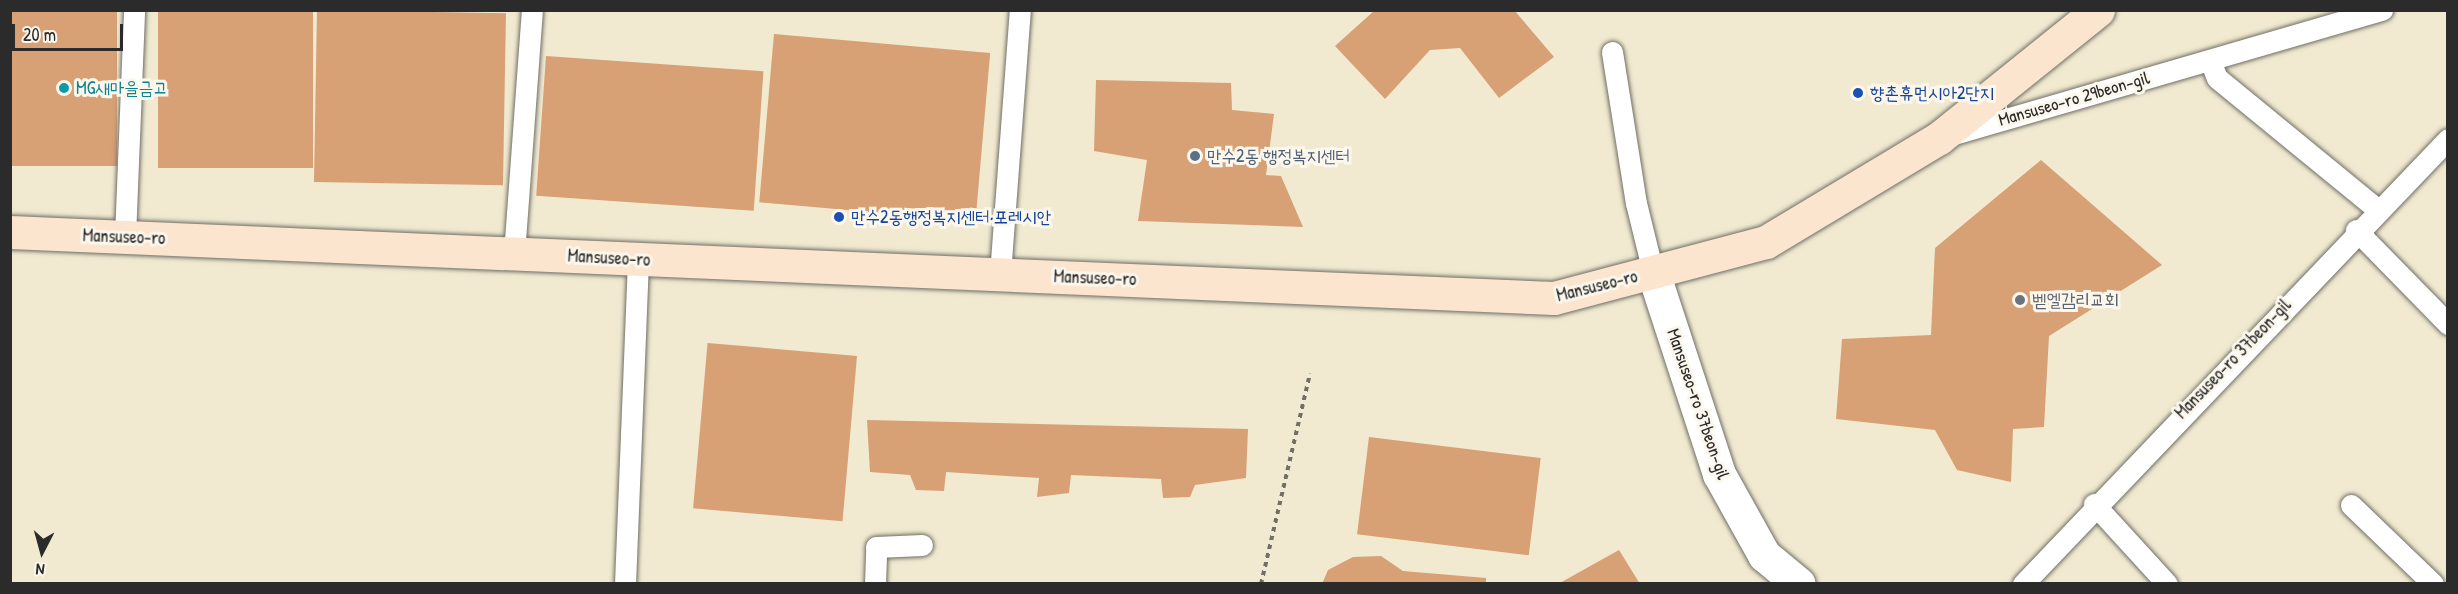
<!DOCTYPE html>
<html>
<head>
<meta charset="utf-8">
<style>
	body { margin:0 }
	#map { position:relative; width:2458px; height:594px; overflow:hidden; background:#f1ead1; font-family:"Patrick Hand","Poor Story",sans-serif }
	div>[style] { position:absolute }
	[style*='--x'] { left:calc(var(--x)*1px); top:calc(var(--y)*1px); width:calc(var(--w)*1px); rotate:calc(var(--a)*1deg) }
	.building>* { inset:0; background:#d7a075; transform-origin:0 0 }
	.path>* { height:4px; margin-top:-2px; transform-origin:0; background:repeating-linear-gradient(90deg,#706e65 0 4.5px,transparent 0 9px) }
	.roads { filter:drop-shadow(0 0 2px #706e65) drop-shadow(0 0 2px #706e65) }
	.lane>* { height:21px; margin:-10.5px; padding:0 10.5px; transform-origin:10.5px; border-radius:10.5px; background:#fff }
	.street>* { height:33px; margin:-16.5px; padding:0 16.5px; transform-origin:16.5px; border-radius:16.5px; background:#fff }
	.secondary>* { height:33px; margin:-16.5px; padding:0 16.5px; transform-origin:16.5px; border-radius:16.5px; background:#fbe5cf }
	.dots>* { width:16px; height:16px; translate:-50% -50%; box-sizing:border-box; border:3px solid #fbf7ec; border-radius:50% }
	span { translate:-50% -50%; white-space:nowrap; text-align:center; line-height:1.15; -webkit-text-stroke:6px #fbf7ec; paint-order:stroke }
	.culture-label { font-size:18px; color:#0d838f }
	.left { translate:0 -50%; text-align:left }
	.transit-label { font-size:18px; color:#164399 }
	.street-label { font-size:18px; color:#2b2b2b }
	.service-label { font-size:18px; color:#4e5e75 }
	.worship-label { font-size:18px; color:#5b616d }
	.frame { position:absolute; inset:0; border:12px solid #2b2b2b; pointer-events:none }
	.north { position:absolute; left:12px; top:522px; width:60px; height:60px; -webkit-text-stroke:4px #fbf7ec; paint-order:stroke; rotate:186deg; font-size:16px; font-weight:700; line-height:24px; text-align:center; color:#2b2b2b }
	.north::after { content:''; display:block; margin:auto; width:21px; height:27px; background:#2b2b2b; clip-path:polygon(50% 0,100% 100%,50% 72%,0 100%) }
	.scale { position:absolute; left:12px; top:24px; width:111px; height:27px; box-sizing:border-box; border:3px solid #2b2b2b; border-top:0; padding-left:8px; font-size:18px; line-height:21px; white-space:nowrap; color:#2b2b2b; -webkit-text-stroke:4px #fbf7ec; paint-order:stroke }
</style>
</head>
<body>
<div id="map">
	<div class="building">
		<div style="left:10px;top:10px;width:107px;height:156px"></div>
		<div style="left:158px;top:10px;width:155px;height:158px"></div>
		<div style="left:317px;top:10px;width:189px;height:172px;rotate:1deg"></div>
		<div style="clip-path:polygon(1375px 10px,1514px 10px,1554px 57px,1499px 98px,1460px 48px,1430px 50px,1385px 99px,1335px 46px)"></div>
		<div style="left:774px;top:34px;width:217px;height:169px;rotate:5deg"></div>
		<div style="left:546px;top:56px;width:218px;height:140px;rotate:4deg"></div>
		<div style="clip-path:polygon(1096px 80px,1231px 83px,1232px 110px,1274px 114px,1266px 175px,1281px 176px,1303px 227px,1138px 221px,1147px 160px,1094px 151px)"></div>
		<div style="clip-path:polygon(2041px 160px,2162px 265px,2049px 336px,2044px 427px,2013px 429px,2011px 482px,1957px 470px,1935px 430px,1836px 419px,1842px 339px,1931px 335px,1935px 248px)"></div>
		<div style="left:857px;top:356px;width:166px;height:150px;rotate:95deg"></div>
		<div style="clip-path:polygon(867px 420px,1248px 429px,1246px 478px,1195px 485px,1190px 497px,1163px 498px,1161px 479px,1071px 475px,1069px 493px,1037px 497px,1039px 478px,946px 472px,944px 491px,916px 490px,910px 475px,870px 472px)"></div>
		<div style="left:1369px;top:437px;width:173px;height:98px;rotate:7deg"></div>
		<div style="clip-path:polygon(1619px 550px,1640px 584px,1558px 584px)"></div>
		<div style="clip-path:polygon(1381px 556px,1403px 571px,1486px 578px,1486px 584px,1322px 584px,1328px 570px,1353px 557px)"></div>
	</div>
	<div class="path">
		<div style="--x:1261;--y:584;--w:216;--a:-76.9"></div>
	</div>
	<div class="roads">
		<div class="lane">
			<div style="--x:1612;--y:52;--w:153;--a:81"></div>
			<div style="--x:1636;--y:203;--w:71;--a:76.2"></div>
			<div style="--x:2210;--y:60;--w:19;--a:69"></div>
			<div style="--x:2217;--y:78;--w:207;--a:39.3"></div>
			<div style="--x:1954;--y:134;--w:446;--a:-16.2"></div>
			<div style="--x:2356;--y:230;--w:132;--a:45.6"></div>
			<div style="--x:125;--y:237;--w:227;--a:-87.7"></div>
			<div style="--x:514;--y:254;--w:245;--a:-85.8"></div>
			<div style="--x:1000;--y:274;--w:265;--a:-85.7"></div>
			<div style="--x:2094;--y:504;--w:108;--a:47.6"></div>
			<div style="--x:2351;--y:505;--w:114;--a:43.9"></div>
			<div style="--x:625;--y:584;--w:325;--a:-87.7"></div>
			<div style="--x:875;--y:584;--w:37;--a:-88"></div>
			<div style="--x:876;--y:547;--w:46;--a:-2.5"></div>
			<div style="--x:2023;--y:584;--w:615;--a:-46.32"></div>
		</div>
		<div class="street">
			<div style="--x:1653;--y:272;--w:213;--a:71.9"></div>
			<div style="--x:1719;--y:474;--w:93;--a:60.9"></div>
			<div style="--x:1764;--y:555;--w:45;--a:39.6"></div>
		</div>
		<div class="secondary">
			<div style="--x:10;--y:232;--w:1545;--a:2.45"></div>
			<div style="--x:1554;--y:298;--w:219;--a:-14.8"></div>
			<div style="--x:1766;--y:242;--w:202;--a:-31"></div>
			<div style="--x:1939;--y:138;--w:204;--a:-38.8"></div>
		</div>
	</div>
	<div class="dots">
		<div style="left:64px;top:88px;background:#0f9aa8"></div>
		<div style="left:1858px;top:93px;background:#1a4fb4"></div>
		<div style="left:1195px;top:156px;background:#5c6f8a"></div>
		<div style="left:839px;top:217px;background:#1a4fb4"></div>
		<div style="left:2020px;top:300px;background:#6b7280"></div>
	</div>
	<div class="culture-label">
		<span class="left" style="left:76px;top:88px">MG새마을금고</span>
	</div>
	<div class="transit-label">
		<span class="left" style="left:1870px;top:93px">향촌휴먼시아2단지</span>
		<span class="left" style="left:851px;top:217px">만수2동행정복지센터·포레시안</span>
	</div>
	<div class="street-label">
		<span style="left:2074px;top:99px;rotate:-16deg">Mansuseo-ro 29beon-gil</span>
		<span style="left:124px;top:237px;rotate:2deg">Mansuseo-ro</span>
		<span style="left:609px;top:258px;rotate:3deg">Mansuseo-ro</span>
		<span style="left:1095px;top:278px;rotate:2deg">Mansuseo-ro</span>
		<span style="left:1597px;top:286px;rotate:-14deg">Mansuseo-ro</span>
		<span style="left:2233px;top:359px;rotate:-46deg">Mansuseo-ro 37beon-gil</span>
		<span style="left:1698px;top:404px;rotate:71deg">Mansuseo-ro 37beon-gil</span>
	</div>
	<div class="service-label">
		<span class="left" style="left:1207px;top:156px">만수2동 행정복지센터</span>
	</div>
	<div class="worship-label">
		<span class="left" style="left:2032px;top:300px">벧엘감리교회</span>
	</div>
	<div class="frame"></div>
	<div class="north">N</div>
	<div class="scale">20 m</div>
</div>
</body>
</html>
